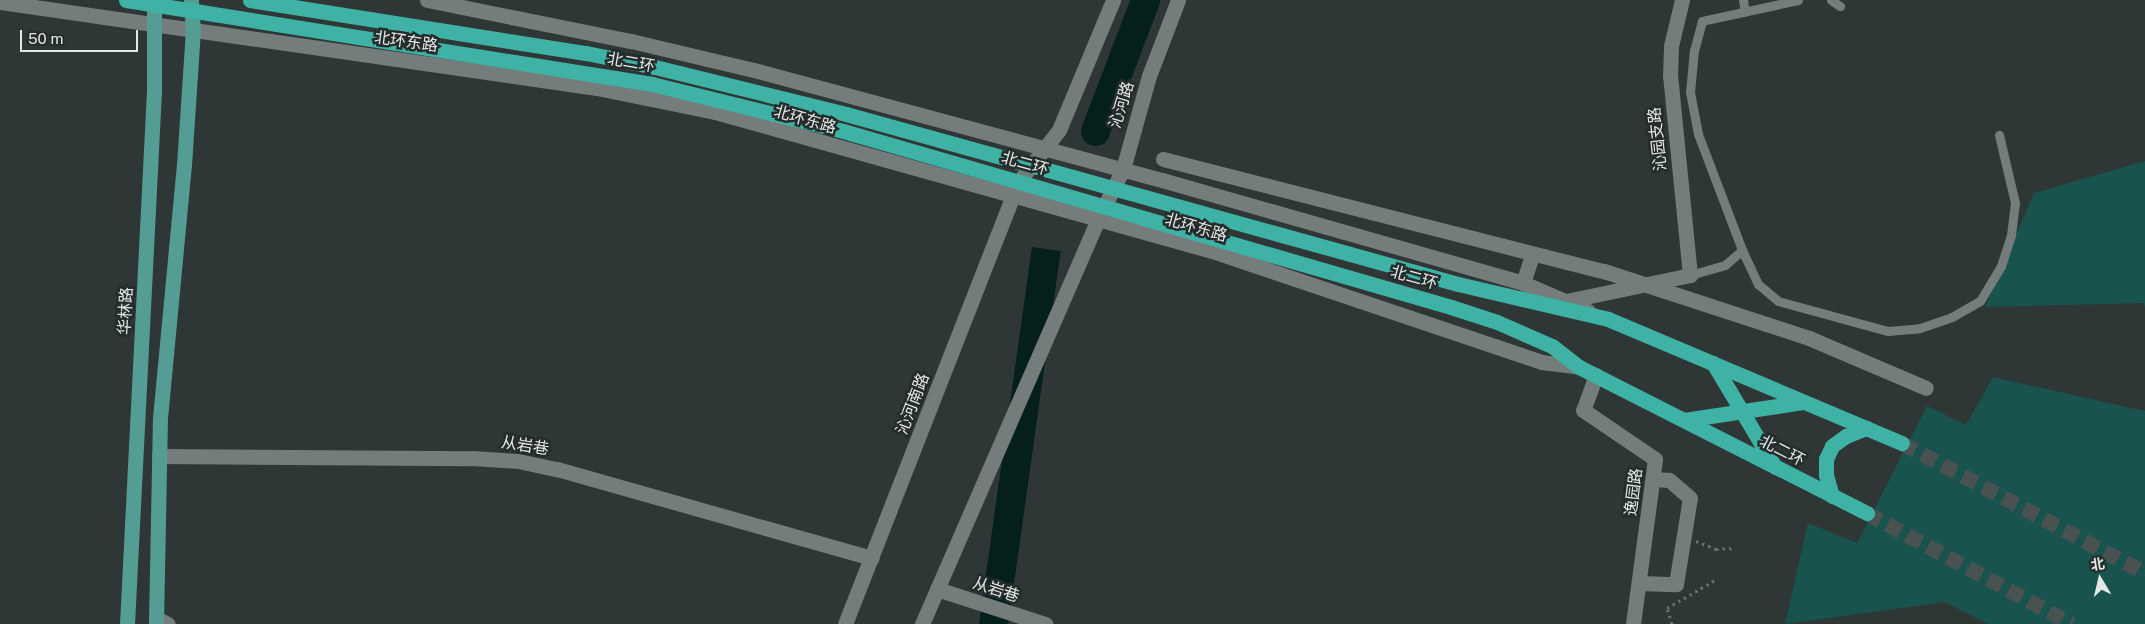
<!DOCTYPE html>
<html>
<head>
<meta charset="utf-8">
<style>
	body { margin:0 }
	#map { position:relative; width:2145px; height:624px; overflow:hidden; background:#2f3736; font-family:"Public Sans","Noto Sans SC",sans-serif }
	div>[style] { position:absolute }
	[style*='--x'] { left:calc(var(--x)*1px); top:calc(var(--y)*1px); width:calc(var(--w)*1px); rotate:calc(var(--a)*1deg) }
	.green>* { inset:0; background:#18534d }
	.water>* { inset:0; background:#041f1c; transform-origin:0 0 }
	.river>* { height:29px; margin:-14.5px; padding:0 14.5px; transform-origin:14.5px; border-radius:14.5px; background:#041f1c }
	.highway-tunnel>* { height:15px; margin-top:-7.5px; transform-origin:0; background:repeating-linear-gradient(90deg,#4a5251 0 15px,transparent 0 23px) }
	.path>* { height:3px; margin-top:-1.5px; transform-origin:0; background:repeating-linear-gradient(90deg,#69706f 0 2.5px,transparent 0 6.5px) }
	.lane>* { height:9px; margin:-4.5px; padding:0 4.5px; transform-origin:4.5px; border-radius:4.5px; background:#747d7b }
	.street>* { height:15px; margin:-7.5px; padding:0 7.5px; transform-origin:7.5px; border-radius:7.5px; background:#747d7b }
	.secondary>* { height:15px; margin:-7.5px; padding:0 7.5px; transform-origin:7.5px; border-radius:7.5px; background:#747d7b }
	.primary>* { height:15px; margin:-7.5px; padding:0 7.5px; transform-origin:7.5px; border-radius:7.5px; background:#549d95 }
	.highway>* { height:15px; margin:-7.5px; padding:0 7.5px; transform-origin:7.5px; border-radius:7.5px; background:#3fb2a6 }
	span { translate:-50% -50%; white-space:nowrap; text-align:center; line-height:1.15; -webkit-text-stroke:5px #252d2c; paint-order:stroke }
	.street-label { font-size:16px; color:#e3e9e8 }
	.north { position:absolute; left:2075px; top:554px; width:50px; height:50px; -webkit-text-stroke:4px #252d2c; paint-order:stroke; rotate:351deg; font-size:14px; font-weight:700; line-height:20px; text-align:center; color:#e3e9e8 }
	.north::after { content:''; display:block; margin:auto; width:18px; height:22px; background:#e3e9e8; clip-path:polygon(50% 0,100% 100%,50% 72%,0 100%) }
	.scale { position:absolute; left:20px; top:30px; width:118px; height:22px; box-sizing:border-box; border:2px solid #e3e9e8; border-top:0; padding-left:6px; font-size:15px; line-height:18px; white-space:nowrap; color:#e3e9e8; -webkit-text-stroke:4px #252d2c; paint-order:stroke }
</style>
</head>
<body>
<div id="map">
	<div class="green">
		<div style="clip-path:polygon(2145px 161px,2145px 308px,2144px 303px,1985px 307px,2034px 193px)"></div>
		<div style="clip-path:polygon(1993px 377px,2145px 411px,2145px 624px,1988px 624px,1945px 602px,1785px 624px,1808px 523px,1857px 543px,1927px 406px,1966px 425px)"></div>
	</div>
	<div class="water">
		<div style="clip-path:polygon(1132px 0,1160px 0,1137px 60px,1110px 53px)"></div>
		<div style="left:1032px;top:247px;width:29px;height:408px;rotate:8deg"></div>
	</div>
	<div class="river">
		<div style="--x:1095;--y:131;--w:140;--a:-69.1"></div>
	</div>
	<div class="highway-tunnel">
		<div style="--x:1902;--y:443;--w:276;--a:28.1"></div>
		<div style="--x:1867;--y:513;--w:233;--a:28.4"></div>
	</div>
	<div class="path">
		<div style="--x:1696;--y:541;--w:22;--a:22"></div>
		<div style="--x:1716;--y:549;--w:17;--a:-3"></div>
		<div style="--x:1672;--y:624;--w:17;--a:-107"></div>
		<div style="--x:1667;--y:608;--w:58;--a:-30.1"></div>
	</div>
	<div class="lane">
		<div style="--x:1743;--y:0;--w:12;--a:81"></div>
		<div style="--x:1798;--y:0;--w:98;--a:167.7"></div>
		<div style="--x:1702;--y:21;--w:30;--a:105"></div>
		<div style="--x:1694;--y:50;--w:42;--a:95.4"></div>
		<div style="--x:1690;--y:92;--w:43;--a:79.2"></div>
		<div style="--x:1698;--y:134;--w:124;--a:69.2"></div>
		<div style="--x:1742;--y:250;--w:38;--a:65"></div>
		<div style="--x:1758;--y:284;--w:26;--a:40"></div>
		<div style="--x:1778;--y:301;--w:114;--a:15.3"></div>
		<div style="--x:1888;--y:331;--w:32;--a:-5"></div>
		<div style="--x:1920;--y:328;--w:34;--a:-19"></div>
		<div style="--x:1952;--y:317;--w:32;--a:-30"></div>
		<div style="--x:1980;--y:301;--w:41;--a:-59"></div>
		<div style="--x:2001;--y:266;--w:33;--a:-72"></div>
		<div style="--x:2011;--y:235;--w:32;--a:-83"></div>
		<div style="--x:2015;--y:203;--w:70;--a:-103.2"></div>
		<div style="--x:1831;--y:0;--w:11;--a:34"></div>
		<div style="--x:1690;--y:275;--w:36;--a:-16"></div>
		<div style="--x:1725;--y:265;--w:23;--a:-41"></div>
	</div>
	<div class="street">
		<div style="--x:1639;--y:583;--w:37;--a:2"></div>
		<div style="--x:1676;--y:584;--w:87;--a:-80.8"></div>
		<div style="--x:1690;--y:498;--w:28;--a:-139"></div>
		<div style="--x:1669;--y:480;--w:15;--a:-176"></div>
	</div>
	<div class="secondary">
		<div style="--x:427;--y:0;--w:208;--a:11.4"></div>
		<div style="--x:631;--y:41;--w:126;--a:13.3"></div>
		<div style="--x:754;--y:70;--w:423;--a:15.1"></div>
		<div style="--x:1162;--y:180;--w:375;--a:15.9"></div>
		<div style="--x:1523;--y:283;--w:71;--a:23.3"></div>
		<div style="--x:0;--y:2;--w:603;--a:8.2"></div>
		<div style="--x:597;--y:88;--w:120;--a:11.5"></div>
		<div style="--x:715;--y:112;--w:516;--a:15.63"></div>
		<div style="--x:1212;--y:251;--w:347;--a:18.6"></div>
		<div style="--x:1541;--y:362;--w:38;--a:7"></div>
		<div style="--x:1163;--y:159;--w:455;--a:14.3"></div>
		<div style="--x:1604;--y:271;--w:216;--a:18.1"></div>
		<div style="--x:1809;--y:338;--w:127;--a:23.1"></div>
		<div style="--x:1523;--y:283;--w:29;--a:-72"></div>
		<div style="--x:1566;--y:301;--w:127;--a:-11.8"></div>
		<div style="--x:1690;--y:275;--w:200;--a:-95.7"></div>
		<div style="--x:1670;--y:76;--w:30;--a:-88"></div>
		<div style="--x:1671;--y:46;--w:47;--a:-76.6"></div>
		<div style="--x:1596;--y:375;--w:37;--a:110"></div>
		<div style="--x:1583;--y:410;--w:87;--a:34.2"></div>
		<div style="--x:1655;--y:459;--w:166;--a:97.6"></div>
		<div style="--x:159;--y:456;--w:313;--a:0.4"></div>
		<div style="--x:472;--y:458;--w:46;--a:3.7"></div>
		<div style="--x:518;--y:461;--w:40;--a:12"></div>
		<div style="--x:557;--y:469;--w:327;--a:15.8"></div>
		<div style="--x:937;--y:589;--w:114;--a:18"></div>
		<div style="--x:156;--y:618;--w:13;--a:27"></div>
		<div style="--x:845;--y:624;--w:460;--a:-68.6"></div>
		<div style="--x:1013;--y:196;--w:22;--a:-63"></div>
		<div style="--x:1023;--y:176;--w:58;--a:-52"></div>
		<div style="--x:1059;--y:130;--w:141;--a:-67.4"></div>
		<div style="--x:922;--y:624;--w:442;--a:-66.5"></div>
		<div style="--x:1098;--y:219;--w:56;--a:-63.4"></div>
		<div style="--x:1123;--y:169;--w:97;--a:-74.4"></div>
		<div style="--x:1149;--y:76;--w:81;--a:-69.1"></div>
	</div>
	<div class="primary">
		<div style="--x:127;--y:624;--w:534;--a:-87.1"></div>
		<div style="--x:154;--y:91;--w:91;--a:-90"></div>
		<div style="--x:156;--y:624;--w:206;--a:-88.9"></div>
		<div style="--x:160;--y:418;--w:254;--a:-84.6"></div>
		<div style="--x:184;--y:165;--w:134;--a:-86.2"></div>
		<div style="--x:193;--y:31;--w:31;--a:-94"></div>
	</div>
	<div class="highway">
		<div style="--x:126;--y:0;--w:533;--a:9.07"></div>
		<div style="--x:652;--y:84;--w:197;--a:13.8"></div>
		<div style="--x:843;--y:131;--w:633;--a:16.14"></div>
		<div style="--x:1451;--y:307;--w:48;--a:18.1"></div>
		<div style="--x:1497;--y:322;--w:60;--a:23.6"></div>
		<div style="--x:1552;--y:346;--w:34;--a:38"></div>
		<div style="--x:1579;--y:367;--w:323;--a:26.9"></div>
		<div style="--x:250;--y:0;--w:340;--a:9"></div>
		<div style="--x:586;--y:53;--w:70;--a:11.5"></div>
		<div style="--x:655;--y:67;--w:197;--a:13.8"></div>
		<div style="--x:846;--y:114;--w:635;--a:15.52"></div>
		<div style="--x:1458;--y:284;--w:154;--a:13.1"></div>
		<div style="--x:1608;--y:319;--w:319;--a:22.9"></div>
		<div style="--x:1713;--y:363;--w:121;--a:59.2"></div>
		<div style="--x:1684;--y:420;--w:120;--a:-8.6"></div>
		<div style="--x:1832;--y:496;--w:22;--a:-106"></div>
		<div style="--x:1826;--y:475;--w:16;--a:-90"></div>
		<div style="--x:1826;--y:459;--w:14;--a:-65"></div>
		<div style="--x:1832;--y:446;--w:17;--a:-36"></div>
		<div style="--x:1846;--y:436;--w:22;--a:-22"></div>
	</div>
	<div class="street-label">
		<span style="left:406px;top:42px;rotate:8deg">北环东路</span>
		<span style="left:631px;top:63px;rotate:10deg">北二环</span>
		<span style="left:1122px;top:105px;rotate:-73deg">沁河路</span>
		<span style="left:805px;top:120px;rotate:16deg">北环东路</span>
		<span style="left:1658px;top:139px;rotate:-96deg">沁园支路</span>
		<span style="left:1025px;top:164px;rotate:16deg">北二环</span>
		<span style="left:1196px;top:228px;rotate:16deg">北环东路</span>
		<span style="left:1414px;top:278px;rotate:16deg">北二环</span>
		<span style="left:126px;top:311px;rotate:-87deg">华林路</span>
		<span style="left:913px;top:404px;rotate:-69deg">沁河南路</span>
		<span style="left:525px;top:446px;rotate:9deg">从岩巷</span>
		<span style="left:1782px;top:451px;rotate:27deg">北二环</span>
		<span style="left:1634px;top:492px;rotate:-83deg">逸园路</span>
		<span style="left:996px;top:590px;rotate:18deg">从岩巷</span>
	</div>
	<div class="north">北</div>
	<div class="scale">50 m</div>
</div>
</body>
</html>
